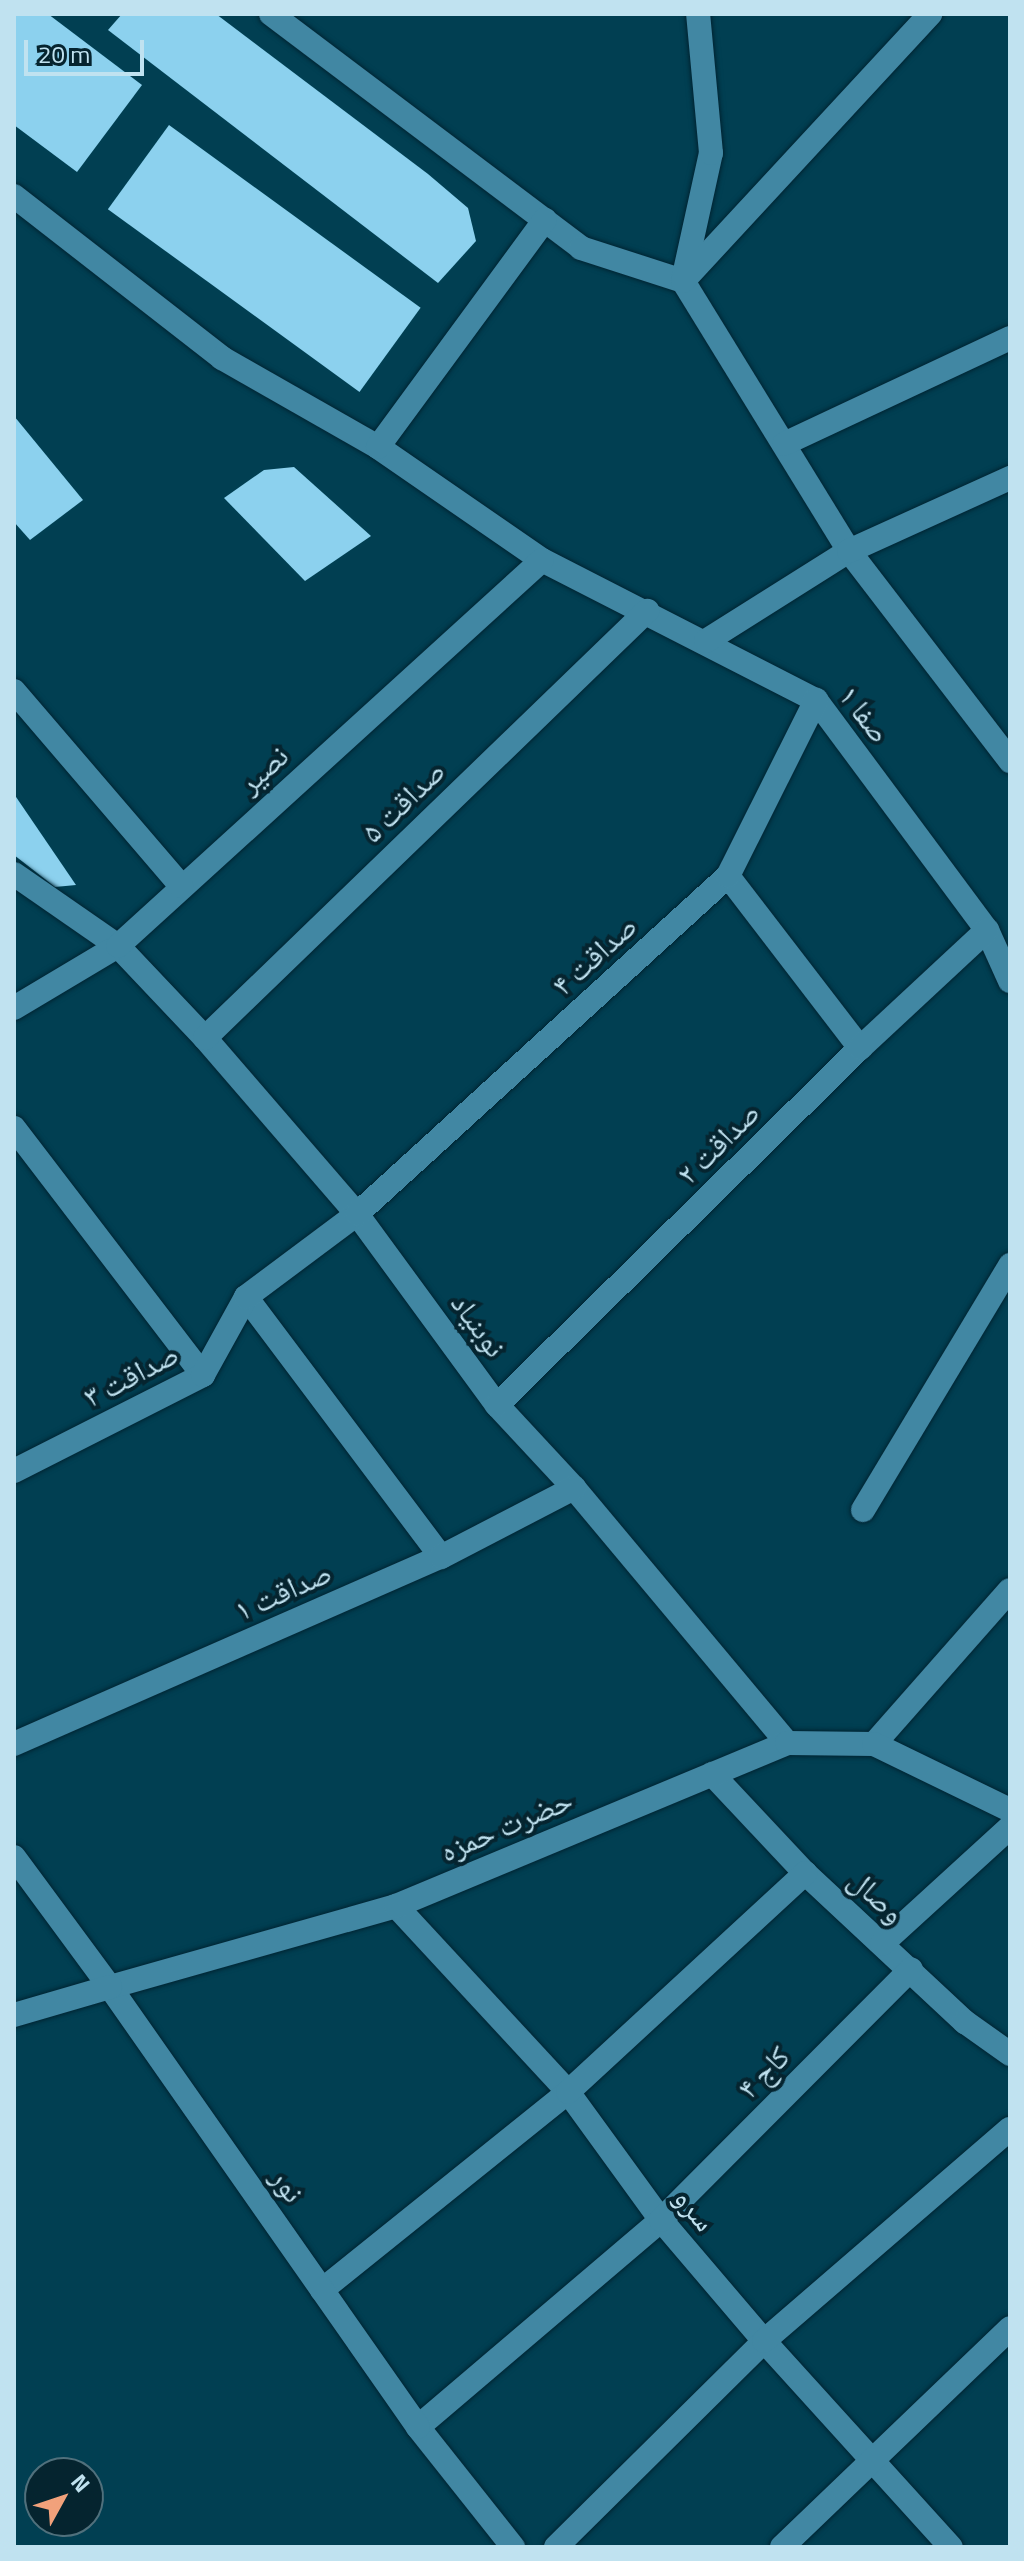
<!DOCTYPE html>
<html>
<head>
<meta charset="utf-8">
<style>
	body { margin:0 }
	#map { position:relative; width:1024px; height:2561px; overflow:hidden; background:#013f52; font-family:"Titillium Web","Noto Naskh Arabic",sans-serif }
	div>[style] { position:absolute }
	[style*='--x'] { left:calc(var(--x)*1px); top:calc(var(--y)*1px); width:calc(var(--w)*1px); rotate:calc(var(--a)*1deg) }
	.building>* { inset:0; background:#8cd1ee; transform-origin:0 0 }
	.roads { filter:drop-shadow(0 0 2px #002432) drop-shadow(0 0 2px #002432) }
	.street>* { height:24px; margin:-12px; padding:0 12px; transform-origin:12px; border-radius:12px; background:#4187a3 }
	.secondary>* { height:24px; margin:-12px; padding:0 12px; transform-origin:12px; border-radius:12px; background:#4187a3 }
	span { translate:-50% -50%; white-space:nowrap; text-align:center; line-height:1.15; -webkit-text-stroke:8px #05242f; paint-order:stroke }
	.street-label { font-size:30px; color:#c0e2f0 }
	.frame { position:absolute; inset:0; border:16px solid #c0e2f0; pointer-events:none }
	.north { position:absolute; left:24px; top:2457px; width:80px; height:80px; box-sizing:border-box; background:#05242f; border:2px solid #50707c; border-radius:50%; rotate:50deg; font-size:22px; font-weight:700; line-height:32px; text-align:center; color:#c0e2f0 }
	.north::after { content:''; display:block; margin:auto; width:28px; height:36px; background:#f1a17b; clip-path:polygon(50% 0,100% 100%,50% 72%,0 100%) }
	.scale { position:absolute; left:24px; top:40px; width:120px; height:36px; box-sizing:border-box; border:4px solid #c0e2f0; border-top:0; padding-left:10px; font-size:24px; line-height:28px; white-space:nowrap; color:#c0e2f0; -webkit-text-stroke:6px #05242f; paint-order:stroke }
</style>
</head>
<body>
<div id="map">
	<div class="building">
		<div style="clip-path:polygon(14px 14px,48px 14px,142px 85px,77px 172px,14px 125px)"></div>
		<div style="clip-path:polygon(122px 14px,216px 14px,428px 174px,468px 208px,476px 241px,438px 283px,108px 30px)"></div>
		<div style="left:169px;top:125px;width:311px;height:104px;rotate:36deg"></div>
		<div style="clip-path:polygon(14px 416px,83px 500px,30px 540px,14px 522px)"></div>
		<div style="clip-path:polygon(294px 467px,371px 536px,305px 581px,224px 498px,264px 470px)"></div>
		<div style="clip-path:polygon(14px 794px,76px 885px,55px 887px,14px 855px)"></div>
	</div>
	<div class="roads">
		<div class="street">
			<div style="--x:271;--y:14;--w:388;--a:37"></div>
			<div style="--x:581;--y:248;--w:107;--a:17.9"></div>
			<div style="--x:683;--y:281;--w:317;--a:58.4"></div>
			<div style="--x:849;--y:551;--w:265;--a:52.5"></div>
			<div style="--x:14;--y:196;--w:264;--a:37.9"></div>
			<div style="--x:222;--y:358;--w:180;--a:29.7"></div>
			<div style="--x:378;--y:447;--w:199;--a:34.6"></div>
			<div style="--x:542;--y:560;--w:308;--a:27.1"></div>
			<div style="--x:816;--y:700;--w:287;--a:53.4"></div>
			<div style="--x:987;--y:930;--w:56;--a:65.7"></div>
			<div style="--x:683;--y:280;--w:130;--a:-77.6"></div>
			<div style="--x:711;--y:153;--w:140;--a:-95.3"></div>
			<div style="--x:683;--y:281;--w:364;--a:-47.2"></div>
			<div style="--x:784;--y:444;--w:250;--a:-25.1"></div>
			<div style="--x:378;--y:447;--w:282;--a:-53.7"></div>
			<div style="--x:706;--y:641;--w:169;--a:-32.2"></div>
			<div style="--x:849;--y:551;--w:177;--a:-24.4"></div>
			<div style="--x:14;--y:874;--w:126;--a:34.7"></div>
			<div style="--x:118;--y:946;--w:127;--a:46.6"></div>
			<div style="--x:205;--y:1038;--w:233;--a:49.2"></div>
			<div style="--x:357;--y:1214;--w:237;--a:53.8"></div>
			<div style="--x:497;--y:1405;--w:113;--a:47.1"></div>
			<div style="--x:574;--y:1488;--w:332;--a:50.1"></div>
			<div style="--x:728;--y:876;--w:217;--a:52.5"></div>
			<div style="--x:14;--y:1008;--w:121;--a:-30.8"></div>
			<div style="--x:118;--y:946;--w:573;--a:-42.31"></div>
			<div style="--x:205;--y:1038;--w:615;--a:-44.01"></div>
			<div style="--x:14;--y:1128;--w:311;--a:52.6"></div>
			<div style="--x:246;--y:1297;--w:325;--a:53.1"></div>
			<div style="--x:497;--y:1405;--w:509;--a:-44.52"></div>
			<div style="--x:860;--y:1048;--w:173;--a:-42.9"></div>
			<div style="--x:14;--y:1471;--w:212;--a:-26.9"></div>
			<div style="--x:203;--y:1375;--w:89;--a:-61.1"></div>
			<div style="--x:246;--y:1297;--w:139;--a:-36.8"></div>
			<div style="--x:357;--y:1214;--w:502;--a:-42.34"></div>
			<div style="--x:728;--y:876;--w:197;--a:-63.4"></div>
			<div style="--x:863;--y:1510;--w:286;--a:-59"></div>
			<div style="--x:14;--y:1744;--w:466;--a:-23.7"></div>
			<div style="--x:441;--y:1557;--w:150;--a:-27.4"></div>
			<div style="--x:874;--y:1744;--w:205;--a:-48.6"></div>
			<div style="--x:712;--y:1774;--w:136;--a:46.8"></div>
			<div style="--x:805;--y:1873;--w:219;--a:43"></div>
			<div style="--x:965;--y:2022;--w:55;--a:35.4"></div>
			<div style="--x:396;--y:1906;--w:253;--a:47.2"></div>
			<div style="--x:568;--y:2092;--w:158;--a:54"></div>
			<div style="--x:661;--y:2220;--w:159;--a:49.6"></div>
			<div style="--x:764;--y:2341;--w:278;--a:47.8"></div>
			<div style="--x:882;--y:1944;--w:173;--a:-42.4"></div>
			<div style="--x:322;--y:2290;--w:316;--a:-38.8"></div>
			<div style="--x:568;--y:2092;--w:323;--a:-42.7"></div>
			<div style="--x:418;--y:2427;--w:319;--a:-40.4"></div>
			<div style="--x:661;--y:2220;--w:354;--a:-45.1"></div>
			<div style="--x:513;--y:2547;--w:153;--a:-128.4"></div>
			<div style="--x:418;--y:2427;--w:537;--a:-124.99"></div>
			<div style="--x:110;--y:1987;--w:297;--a:-15.8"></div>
			<div style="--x:396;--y:1906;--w:424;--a:-22.6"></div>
			<div style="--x:787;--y:1743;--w:87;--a:0.7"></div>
			<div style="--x:874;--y:1744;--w:151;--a:25.9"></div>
			<div style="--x:556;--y:2547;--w:293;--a:-44.7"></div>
			<div style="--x:764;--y:2341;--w:325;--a:-40.8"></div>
			<div style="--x:782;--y:2547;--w:316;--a:-43.8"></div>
		</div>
		<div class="secondary">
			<div style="--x:14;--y:691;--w:257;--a:49.4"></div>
			<div style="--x:14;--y:1857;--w:162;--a:53.6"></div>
			<div style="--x:110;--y:1987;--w:100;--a:163.7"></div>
		</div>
	</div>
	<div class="street-label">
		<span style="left:865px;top:714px;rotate:52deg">صفا ۱</span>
		<span style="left:263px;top:769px;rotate:-42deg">نصیر</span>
		<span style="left:403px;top:801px;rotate:-44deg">صداقت ۵</span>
		<span style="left:594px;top:955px;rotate:-42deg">صداقت ۴</span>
		<span style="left:718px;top:1143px;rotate:-45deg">صداقت ۲</span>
		<span style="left:479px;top:1325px;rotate:54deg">نوبنیاد</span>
		<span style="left:131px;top:1375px;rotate:-28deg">صداقت ۳</span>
		<span style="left:283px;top:1591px;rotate:-24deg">صداقت ۱</span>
		<span style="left:506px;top:1825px;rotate:-23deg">حضرت حمزه</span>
		<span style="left:877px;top:1896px;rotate:43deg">وصال</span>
		<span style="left:763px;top:2072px;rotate:-45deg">کاج ۴</span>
		<span style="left:288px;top:2185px;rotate:55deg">نور</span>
		<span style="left:695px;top:2209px;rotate:51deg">سرو</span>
	</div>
	<div class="frame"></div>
	<div class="north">N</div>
	<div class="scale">20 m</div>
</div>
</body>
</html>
